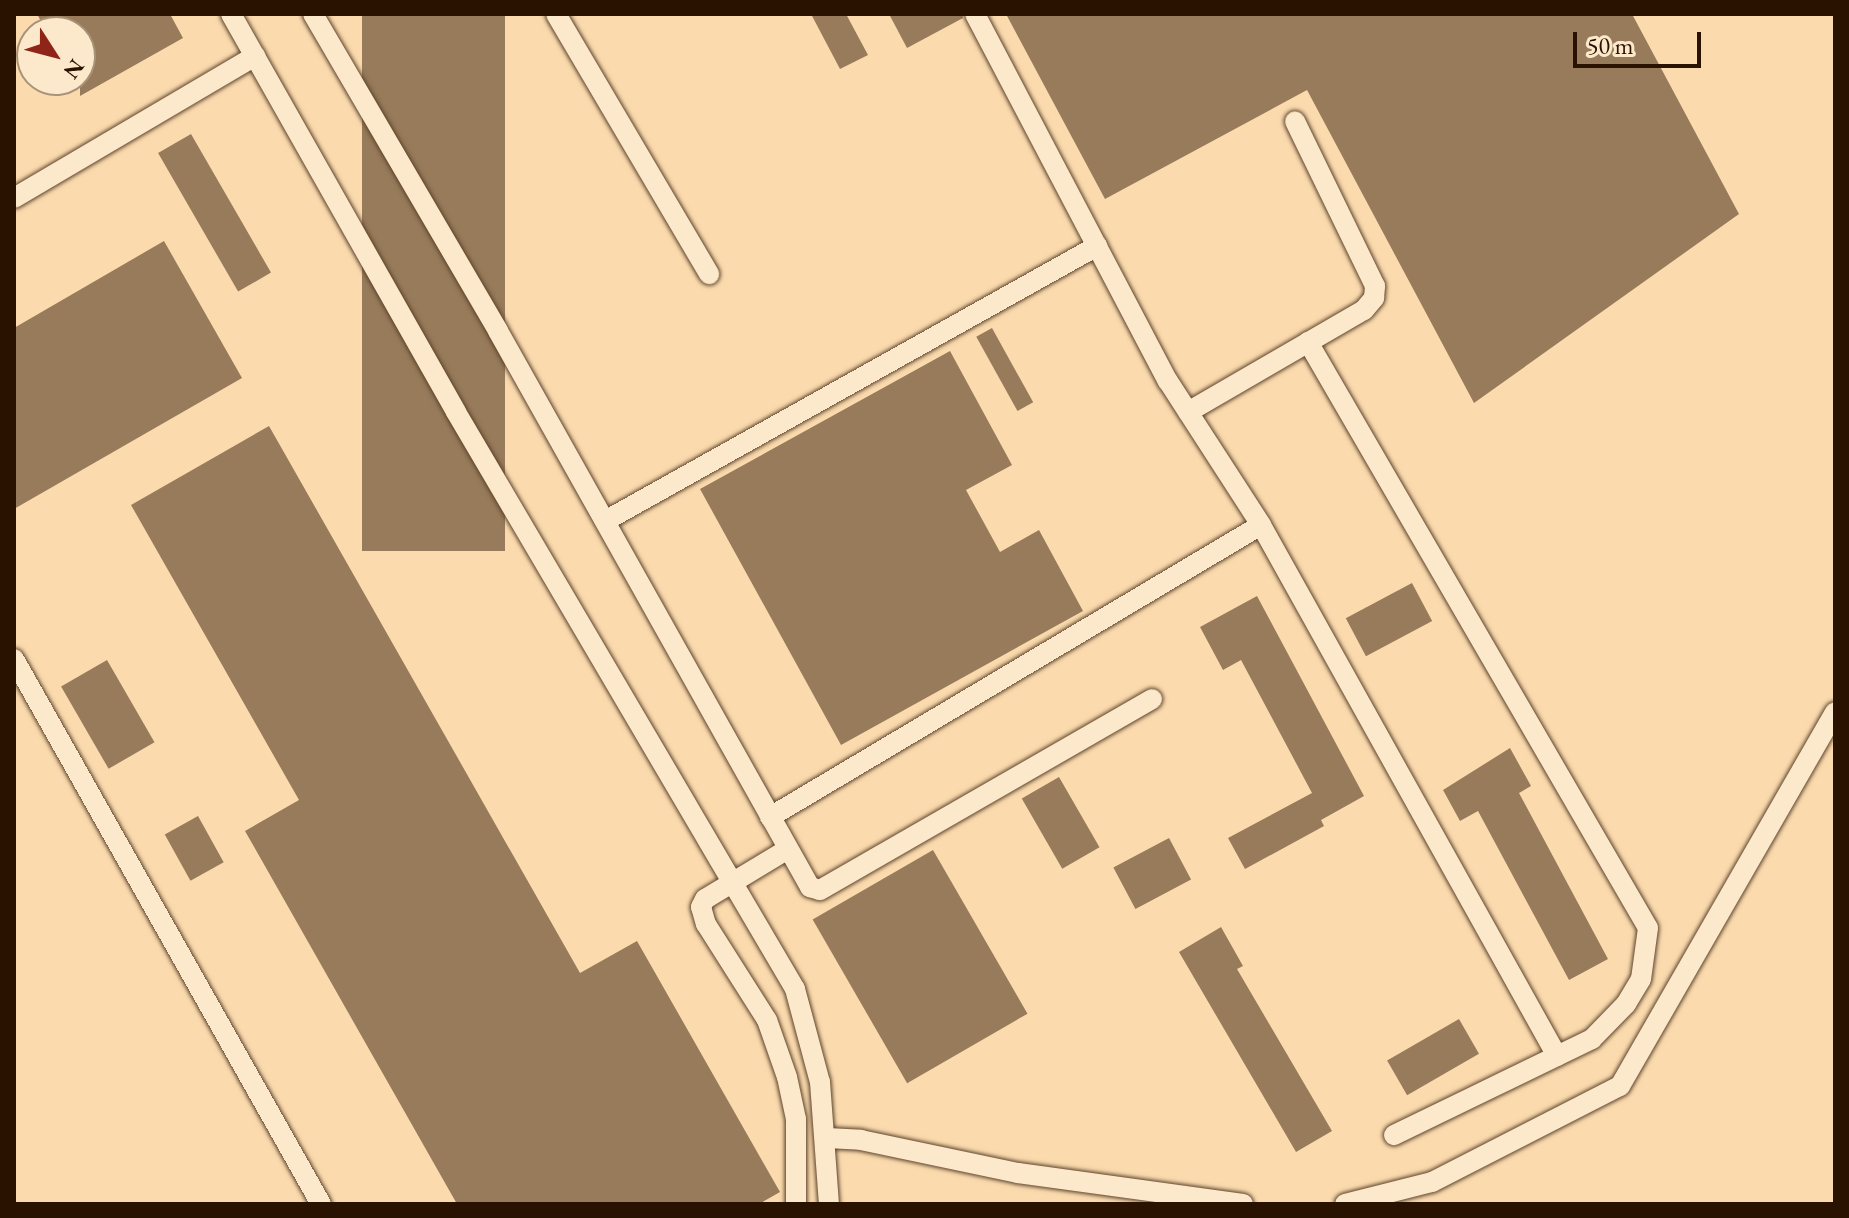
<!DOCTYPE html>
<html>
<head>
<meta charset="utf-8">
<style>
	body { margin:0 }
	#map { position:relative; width:1849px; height:1218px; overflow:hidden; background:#fbdbae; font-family:"EB Garamond",serif }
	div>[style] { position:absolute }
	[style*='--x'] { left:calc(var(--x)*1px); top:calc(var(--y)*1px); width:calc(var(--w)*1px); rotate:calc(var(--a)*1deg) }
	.building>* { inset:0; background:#977b5a; transform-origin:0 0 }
	.roads { filter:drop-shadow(0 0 2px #5e442c) drop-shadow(0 0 2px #5e442c) }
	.minor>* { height:20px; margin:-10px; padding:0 10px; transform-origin:10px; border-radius:10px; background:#fce8ca }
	span { translate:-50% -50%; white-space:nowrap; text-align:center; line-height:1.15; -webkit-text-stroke:6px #fce8ca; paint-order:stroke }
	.frame { position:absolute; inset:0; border:16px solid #2a1200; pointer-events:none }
	.north { position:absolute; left:16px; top:16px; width:80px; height:80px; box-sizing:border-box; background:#fce8ca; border:2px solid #a89279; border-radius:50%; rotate:126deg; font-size:22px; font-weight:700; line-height:32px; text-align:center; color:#2a1200 }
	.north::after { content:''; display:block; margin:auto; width:28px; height:36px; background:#8f2418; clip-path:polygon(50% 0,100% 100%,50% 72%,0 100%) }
	.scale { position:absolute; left:1573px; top:32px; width:128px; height:36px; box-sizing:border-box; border:4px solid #2a1200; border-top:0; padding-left:10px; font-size:24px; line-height:28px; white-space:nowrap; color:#2a1200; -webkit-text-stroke:6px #fce8ca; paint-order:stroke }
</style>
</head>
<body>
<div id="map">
	<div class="building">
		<div style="clip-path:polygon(37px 14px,170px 14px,183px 38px,80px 96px,80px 32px,47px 32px)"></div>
		<div style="left:362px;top:14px;width:143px;height:537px"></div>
		<div style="clip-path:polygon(811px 14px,846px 14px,868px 55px,840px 69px)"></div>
		<div style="clip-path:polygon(889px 14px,962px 14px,963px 18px,907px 48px)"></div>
		<div style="clip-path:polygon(1006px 14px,1632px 14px,1739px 214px,1474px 403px,1307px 90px,1105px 199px)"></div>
		<div style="left:191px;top:134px;width:160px;height:38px;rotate:60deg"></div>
		<div style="clip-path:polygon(164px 241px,242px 378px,14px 509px,14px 328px)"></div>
		<div style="left:992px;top:328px;width:85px;height:18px;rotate:61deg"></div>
		<div style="clip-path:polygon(950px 351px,1012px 465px,966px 490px,1000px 552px,1039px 530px,1083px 611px,841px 745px,700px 489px)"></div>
		<div style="clip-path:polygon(269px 426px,580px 973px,637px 941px,780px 1192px,759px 1204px,457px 1204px,245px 831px,299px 800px,131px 505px)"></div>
		<div style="left:1412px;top:583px;width:43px;height:75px;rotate:62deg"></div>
		<div style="clip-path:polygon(1257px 596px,1364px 796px,1321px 820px,1324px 826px,1245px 869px,1228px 838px,1312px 793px,1241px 660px,1223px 670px,1200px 627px)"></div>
		<div style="left:107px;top:660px;width:95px;height:53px;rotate:60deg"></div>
		<div style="clip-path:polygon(1510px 748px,1531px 786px,1519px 793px,1608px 959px,1569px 980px,1478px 811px,1460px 821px,1443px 790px)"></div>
		<div style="left:1059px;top:777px;width:81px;height:43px;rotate:60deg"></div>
		<div style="left:198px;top:816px;width:53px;height:38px;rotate:61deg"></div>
		<div style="left:1169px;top:838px;width:47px;height:63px;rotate:62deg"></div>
		<div style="left:933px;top:850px;width:189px;height:139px;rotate:60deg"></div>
		<div style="clip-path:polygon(1221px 927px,1243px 966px,1237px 969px,1332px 1131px,1296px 1152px,1179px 952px)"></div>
		<div style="left:1459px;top:1019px;width:40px;height:83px;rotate:60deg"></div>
	</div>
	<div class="roads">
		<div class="minor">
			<div style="--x:231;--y:14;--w:457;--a:60.5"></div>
			<div style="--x:456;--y:412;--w:669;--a:59.56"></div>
			<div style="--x:795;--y:989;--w:96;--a:75"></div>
			<div style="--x:820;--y:1082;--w:122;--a:85.8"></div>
			<div style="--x:313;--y:14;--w:367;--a:59.7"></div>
			<div style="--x:498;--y:331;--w:638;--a:60.7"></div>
			<div style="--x:810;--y:887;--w:10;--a:17"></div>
			<div style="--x:820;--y:890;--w:383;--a:-29.9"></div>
			<div style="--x:556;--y:14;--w:302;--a:59.5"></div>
			<div style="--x:975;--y:14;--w:415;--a:62.3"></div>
			<div style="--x:1168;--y:381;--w:171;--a:57.1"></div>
			<div style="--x:1261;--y:525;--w:608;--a:60.86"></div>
			<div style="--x:14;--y:198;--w:280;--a:-30.5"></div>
			<div style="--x:1308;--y:342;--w:677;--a:59.88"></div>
			<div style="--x:1648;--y:928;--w:51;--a:97.8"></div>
			<div style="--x:1641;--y:979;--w:29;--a:121"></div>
			<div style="--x:1626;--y:1004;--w:49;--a:134.2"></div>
			<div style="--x:1592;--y:1039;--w:220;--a:154.1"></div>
			<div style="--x:1188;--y:412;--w:203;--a:-30.1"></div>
			<div style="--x:1364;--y:310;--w:16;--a:-50"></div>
			<div style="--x:1374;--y:298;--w:12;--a:-85"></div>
			<div style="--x:1375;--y:286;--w:183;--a:-115.9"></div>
			<div style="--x:605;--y:521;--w:564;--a:-29.2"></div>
			<div style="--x:14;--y:659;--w:626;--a:60.61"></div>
			<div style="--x:770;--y:817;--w:571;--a:-30.74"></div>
			<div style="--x:788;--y:849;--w:97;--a:148.9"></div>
			<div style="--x:705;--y:899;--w:9;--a:117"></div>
			<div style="--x:701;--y:907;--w:18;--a:74"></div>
			<div style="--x:706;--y:924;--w:114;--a:57.6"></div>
			<div style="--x:767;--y:1020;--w:60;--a:70.7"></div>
			<div style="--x:787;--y:1077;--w:43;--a:77.9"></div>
			<div style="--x:796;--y:1119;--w:85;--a:90"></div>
			<div style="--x:827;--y:1138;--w:34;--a:3"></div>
			<div style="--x:861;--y:1140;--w:160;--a:11.9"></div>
			<div style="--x:1018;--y:1173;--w:227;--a:7.8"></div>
			<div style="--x:1345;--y:1204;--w:90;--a:-14.2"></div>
			<div style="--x:1432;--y:1182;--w:211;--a:-27.1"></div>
			<div style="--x:1620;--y:1086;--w:431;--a:-60.1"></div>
		</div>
	</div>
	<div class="frame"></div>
	<div class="north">N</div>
	<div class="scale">50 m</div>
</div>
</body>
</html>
